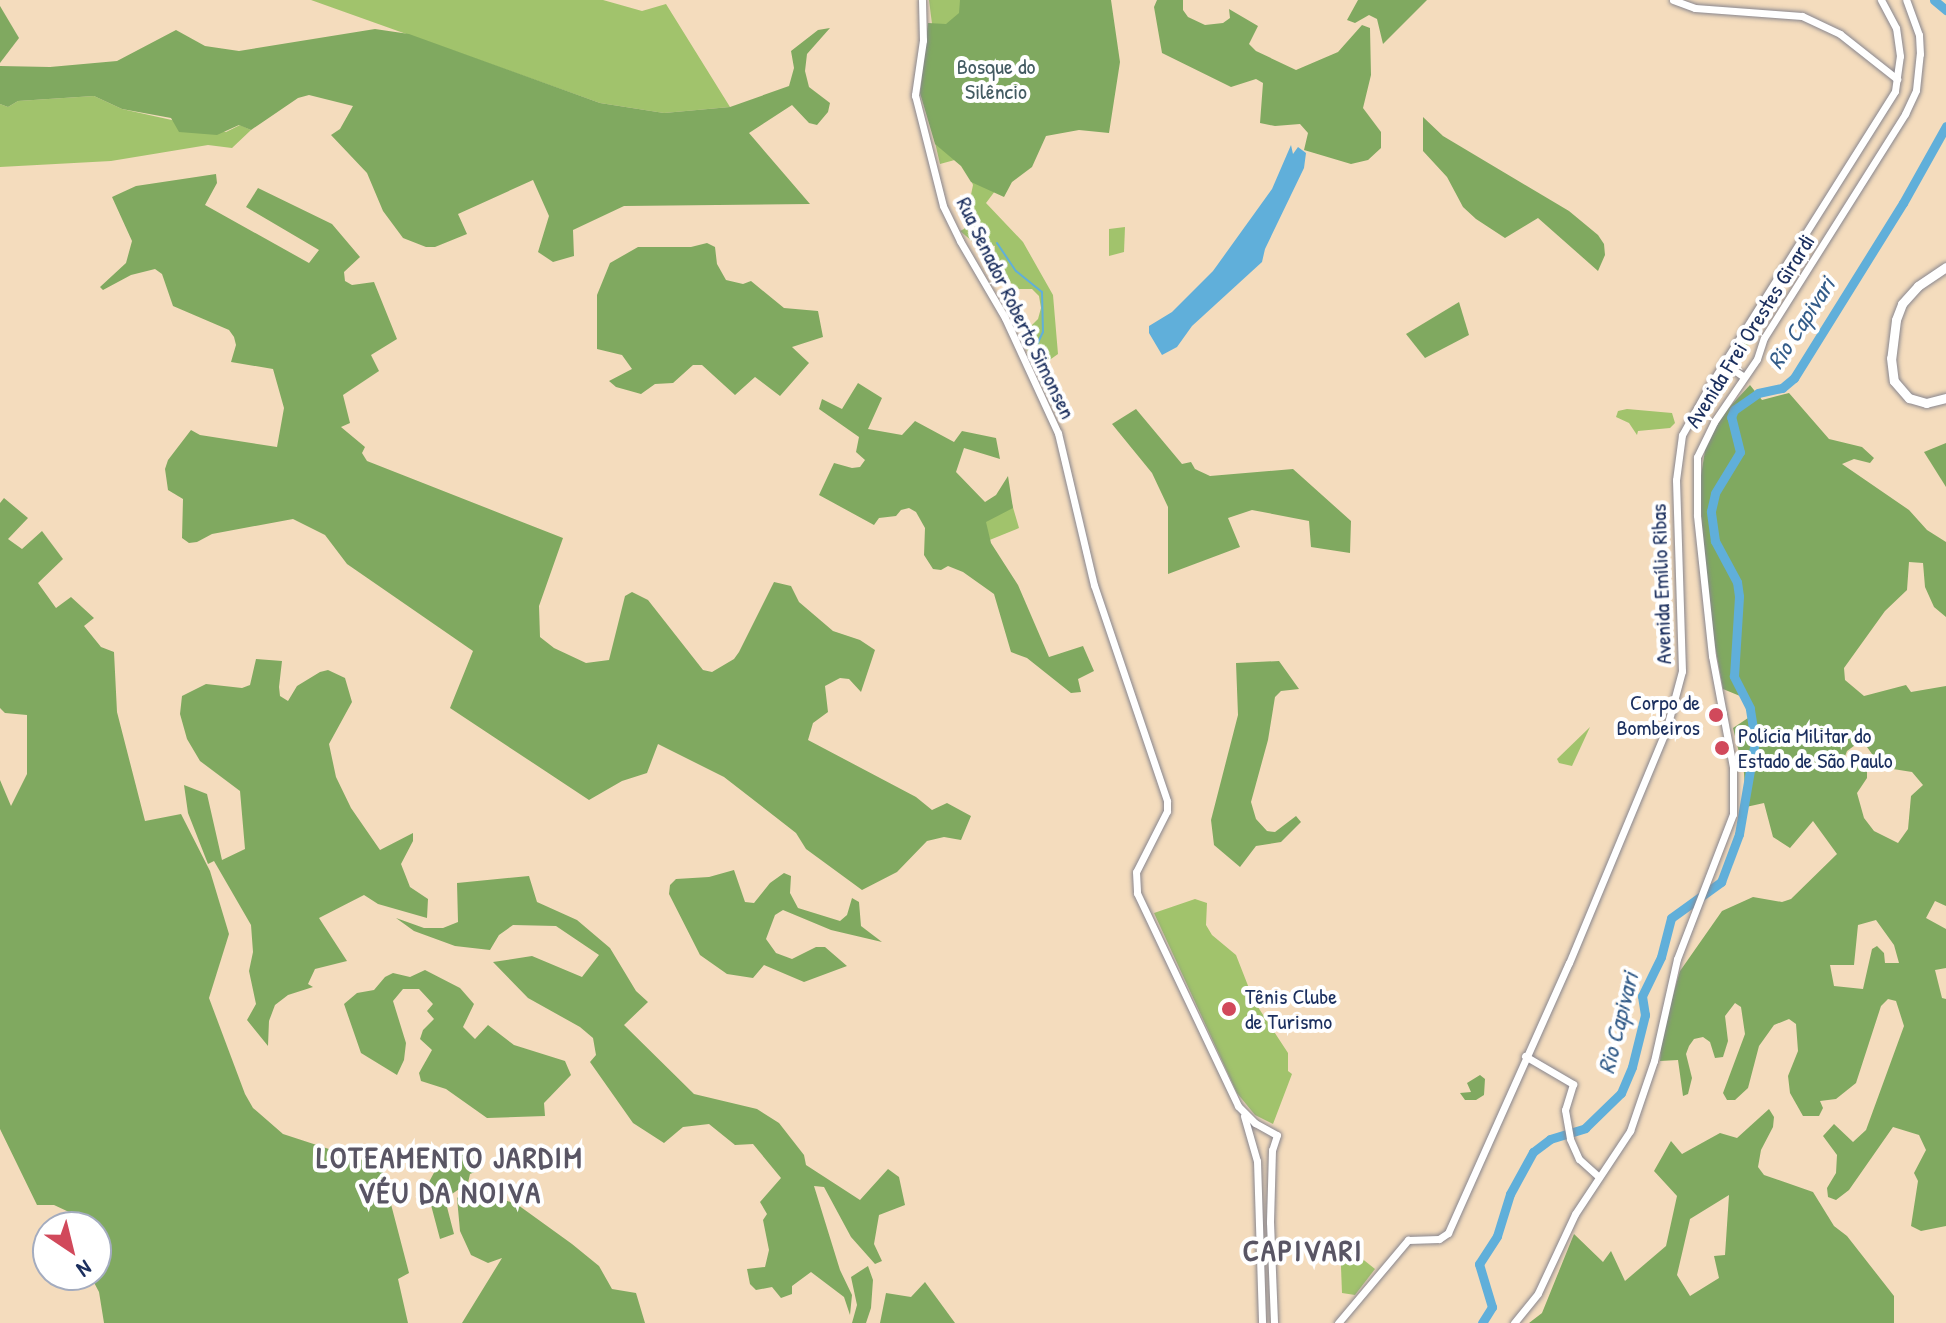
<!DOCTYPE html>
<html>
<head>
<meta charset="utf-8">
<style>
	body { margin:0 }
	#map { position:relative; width:1946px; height:1323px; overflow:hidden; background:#f4dcbd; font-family:"Patrick Hand",sans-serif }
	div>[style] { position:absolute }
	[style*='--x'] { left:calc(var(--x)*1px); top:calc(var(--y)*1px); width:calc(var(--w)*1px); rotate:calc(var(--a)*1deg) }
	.green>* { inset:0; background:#a1c36c; transform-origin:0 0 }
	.forest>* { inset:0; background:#80a960 }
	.water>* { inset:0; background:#60afda }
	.stream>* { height:2px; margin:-1px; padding:0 1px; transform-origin:1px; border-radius:1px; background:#60afda }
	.river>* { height:9px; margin:-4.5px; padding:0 4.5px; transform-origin:4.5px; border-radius:4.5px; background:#60afda }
	.roads { filter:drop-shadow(0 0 2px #88868e) drop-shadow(0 0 2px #88868e) }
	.minor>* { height:7px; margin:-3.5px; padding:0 3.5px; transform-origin:3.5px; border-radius:3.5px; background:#fff }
	.major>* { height:9px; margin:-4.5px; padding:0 4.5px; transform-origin:4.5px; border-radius:4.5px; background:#fff }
	.dots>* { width:22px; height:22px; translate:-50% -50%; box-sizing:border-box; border:4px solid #fff; border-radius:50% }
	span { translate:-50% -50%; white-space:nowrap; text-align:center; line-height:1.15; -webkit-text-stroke:8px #fff; paint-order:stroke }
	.park-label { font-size:22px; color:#435b62 }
	.street-label { font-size:22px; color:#1b2f5e }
	.poi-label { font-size:22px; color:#1b2f5e }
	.right { translate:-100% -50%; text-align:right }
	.left { translate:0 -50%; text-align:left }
	.water-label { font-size:24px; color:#335c89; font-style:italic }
	.district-label { font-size:30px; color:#595564; font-weight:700; letter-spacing:2px }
	.north { position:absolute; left:32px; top:1211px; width:80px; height:80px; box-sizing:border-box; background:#fff; border:2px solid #a4acbf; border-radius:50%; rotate:145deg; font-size:22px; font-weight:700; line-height:32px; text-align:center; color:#1b2f5e }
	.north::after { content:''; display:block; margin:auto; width:28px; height:36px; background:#d1495b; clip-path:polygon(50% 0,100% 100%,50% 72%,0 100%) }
</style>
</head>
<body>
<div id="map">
	<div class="green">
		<div style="clip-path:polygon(311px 0,603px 0,642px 11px,666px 4px,730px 107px,664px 113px,600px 103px)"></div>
		<div style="clip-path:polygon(929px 0,1069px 0,1035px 138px,986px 203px,1023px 242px,1053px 295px,1058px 354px,1037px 369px,1020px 337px,1038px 319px,1041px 308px,1039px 296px,1032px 289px,1019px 289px,1001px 276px,993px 265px,995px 246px,972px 241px,960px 231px,964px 229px,973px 185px,962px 158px,940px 164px,924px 95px,932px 24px)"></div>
		<div style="clip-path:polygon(94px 96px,122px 109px,226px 132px,240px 125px,251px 130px,232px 148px,208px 145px,111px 161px,0 167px,0 104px,8px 107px,18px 101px)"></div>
		<div style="clip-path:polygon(1125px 227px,1124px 252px,1109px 256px,1109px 229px)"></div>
		<div style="left:1746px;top:333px;width:8px;height:47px;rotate:30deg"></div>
		<div style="clip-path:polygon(1627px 409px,1672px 413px,1675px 423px,1670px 428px,1638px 431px,1637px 435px,1629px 423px,1616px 417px,1618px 411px)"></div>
		<div style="clip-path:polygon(1012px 504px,1019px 528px,960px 552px,952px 541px)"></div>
		<div style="clip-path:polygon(1590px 727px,1572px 766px,1559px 763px,1557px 759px)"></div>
		<div style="clip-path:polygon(1195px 899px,1207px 903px,1206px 925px,1212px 935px,1236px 955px,1254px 1001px,1288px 1053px,1288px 1071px,1292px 1074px,1273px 1124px,1255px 1115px,1237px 1093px,1154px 913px)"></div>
		<div style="clip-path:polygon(1340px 1241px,1375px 1269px,1355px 1295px,1342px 1293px)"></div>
	</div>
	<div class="forest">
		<div style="clip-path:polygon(960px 0,1111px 0,1120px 62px,1109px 133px,1079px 130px,1046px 136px,1032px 167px,1012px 182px,1004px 197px,971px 182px,961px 166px,935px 144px,920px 93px,928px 23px,946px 24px,959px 13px)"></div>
		<div style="clip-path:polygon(1157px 0,1183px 0,1183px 10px,1188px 17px,1205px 25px,1223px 23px,1230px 18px,1229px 9px,1258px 26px,1249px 44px,1256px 51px,1296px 70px,1338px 52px,1362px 25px,1370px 28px,1371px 75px,1363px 108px,1381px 132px,1381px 148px,1368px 160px,1351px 164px,1304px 150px,1308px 133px,1300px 124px,1275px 126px,1260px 123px,1263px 83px,1256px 79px,1231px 87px,1162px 53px,1154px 7px)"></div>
		<div style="clip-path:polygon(1358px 0,1427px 0,1383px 44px,1377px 19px,1369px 15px,1355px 23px,1347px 20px)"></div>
		<div style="clip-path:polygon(0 6px,19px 38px,0 63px)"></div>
		<div style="clip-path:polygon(830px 28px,807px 54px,805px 71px,809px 87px,830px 103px,828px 112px,817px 125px,809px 123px,792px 105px,749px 133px,810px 204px,624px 206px,573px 230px,574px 256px,553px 262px,538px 252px,549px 216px,533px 180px,458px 214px,467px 234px,435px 247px,426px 247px,403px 238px,383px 211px,367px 173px,331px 135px,340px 129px,353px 106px,309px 95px,298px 98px,251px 130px,239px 125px,217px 135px,179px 132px,171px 118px,122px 109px,94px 96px,18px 101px,8px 107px,0 104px,0 66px,50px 67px,117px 61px,176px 30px,205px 46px,239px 51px,375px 29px,409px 34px,600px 103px,664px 113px,730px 107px,789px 86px,794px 68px,791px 51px,818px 30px)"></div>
		<div style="clip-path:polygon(1423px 117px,1443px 136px,1569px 211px,1598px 235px,1604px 244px,1605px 255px,1598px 271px,1538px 218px,1505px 238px,1476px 219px,1463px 207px,1447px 177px,1423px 151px)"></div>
		<div style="clip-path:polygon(216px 174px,217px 183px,205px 205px,309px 263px,319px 250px,246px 207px,258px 188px,332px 224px,360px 257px,344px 272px,345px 281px,352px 285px,374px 282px,397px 339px,371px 355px,379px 371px,343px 395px,350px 423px,341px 427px,365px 447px,362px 453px,367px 461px,563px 538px,539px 606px,540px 637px,554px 648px,586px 663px,609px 660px,625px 596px,632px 592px,648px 600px,703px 670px,712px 672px,734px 659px,739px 652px,774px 582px,791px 586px,799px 602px,833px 631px,860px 640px,875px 650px,861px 692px,849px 679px,840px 678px,825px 686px,828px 712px,813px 723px,808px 740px,916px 797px,932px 810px,947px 803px,971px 816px,961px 840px,944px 837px,927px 841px,897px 872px,862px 890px,806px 849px,796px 833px,724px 777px,658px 744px,647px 773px,622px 781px,589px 800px,450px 708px,473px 651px,347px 564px,325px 535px,293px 519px,212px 534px,197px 542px,189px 543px,182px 538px,183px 499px,168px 490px,165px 469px,168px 460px,191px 430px,200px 435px,277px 447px,284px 408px,273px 369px,231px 362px,236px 345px,234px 337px,229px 330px,173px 306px,162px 274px,155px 269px,131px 275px,103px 290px,100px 287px,126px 263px,132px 241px,112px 197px,136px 186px)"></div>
		<div style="clip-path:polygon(707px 243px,715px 247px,717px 264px,726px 280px,743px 284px,751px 281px,784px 308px,818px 311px,823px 337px,792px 347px,809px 363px,780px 396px,755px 377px,735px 395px,702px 365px,693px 365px,673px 383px,655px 384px,641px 394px,616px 387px,609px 381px,632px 369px,622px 355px,597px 349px,597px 295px,610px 263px,638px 247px,691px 247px)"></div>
		<div style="clip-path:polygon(1459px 302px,1469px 335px,1425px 358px,1406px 334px)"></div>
		<div style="clip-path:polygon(858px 383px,882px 398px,868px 429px,902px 435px,915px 421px,954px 442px,962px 431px,996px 438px,1000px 459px,964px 448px,956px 472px,985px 502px,996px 495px,1008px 476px,1013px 508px,986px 522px,991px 543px,1018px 585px,1049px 657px,1083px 646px,1094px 671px,1078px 679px,1081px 692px,1071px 693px,1027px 658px,1011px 652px,994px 594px,963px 572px,948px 566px,941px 570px,933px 569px,924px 555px,925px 528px,916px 512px,909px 508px,901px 510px,896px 516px,879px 518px,874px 525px,819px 495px,834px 463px,852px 468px,860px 467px,865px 460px,856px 452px,859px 437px,819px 409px,822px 399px,842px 409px)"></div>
		<div style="clip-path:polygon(evenodd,1750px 385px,1762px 400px,1789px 393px,1829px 439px,1862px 447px,1874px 458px,1870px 463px,1854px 459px,1842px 464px,1909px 510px,1927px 530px,1946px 542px,1946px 617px,1934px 607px,1925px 587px,1923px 563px,1909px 562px,1907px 590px,1885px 611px,1844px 668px,1845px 680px,1864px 696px,1906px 685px,1911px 692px,1946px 686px,1946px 906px,1935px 901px,1926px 918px,1946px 929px,1946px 968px,1935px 970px,1942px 998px,1946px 999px,1946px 1226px,1921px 1231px,1911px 1226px,1918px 1181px,1914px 1173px,1926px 1150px,1919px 1135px,1893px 1127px,1849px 1190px,1836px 1200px,1828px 1197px,1827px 1188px,1836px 1173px,1837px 1155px,1823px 1136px,1834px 1124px,1853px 1142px,1866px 1130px,1904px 1026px,1896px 1001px,1888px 999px,1881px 1006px,1856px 1083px,1836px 1099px,1820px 1101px,1823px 1108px,1819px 1116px,1803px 1116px,1790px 1093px,1788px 1076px,1798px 1051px,1796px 1024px,1789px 1019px,1774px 1025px,1759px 1046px,1748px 1088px,1735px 1100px,1727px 1100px,1723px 1093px,1745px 1034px,1741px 1007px,1735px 1003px,1725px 1016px,1728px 1041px,1723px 1057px,1715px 1058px,1710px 1042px,1703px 1037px,1694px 1039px,1689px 1046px,1686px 1054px,1692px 1078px,1688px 1094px,1683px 1096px,1678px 1060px,1660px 1061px,1662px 1033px,1680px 971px,1722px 911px,1753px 897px,1782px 902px,1791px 899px,1837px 854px,1813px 821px,1790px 848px,1773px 837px,1764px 803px,1746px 807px,1744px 773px,1733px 728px,1748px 718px,1748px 711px,1740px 696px,1723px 689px,1704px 586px,1700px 482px,1706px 444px,1723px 414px,1750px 385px,1862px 740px,1877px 761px,1893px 769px,1912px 772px,1923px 785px,1911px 796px,1908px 829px,1898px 843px,1874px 831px,1864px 818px,1857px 793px,1867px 778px,1867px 769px,1844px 759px,1847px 751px,1862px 740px,1750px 385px,1876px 920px,1894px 945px,1899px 963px,1885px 963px,1884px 953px,1877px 946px,1872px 949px,1863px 989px,1834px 986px,1830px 965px,1854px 965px,1858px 925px,1876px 920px)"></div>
		<div style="clip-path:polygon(1136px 409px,1182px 464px,1191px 462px,1195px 469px,1210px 476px,1293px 469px,1351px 521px,1350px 553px,1311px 547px,1309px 521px,1252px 510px,1228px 518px,1240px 547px,1168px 574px,1168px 507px,1152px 473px,1112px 424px)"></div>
		<div style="clip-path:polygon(1946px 443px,1946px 487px,1924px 452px)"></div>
		<div style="clip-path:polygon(4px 498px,28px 518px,8px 539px,22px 549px,42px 531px,63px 559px,38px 583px,56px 608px,71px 597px,94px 618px,84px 626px,101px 647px,114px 652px,117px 712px,145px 821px,181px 814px,210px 871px,229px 934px,209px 998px,245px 1094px,253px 1108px,283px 1134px,381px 1166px,409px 1273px,398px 1279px,408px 1323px,104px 1323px,99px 1292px,90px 1275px,96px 1275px,96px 1227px,73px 1227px,69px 1212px,54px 1205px,37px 1205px,0 1129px,0 780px,11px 806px,27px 774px,27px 715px,5px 713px,0 708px,0 503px)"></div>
		<div style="clip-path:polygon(256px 659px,282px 661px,279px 687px,280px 696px,288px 701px,297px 686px,320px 672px,328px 670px,345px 678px,352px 702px,329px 744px,336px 777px,351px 808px,380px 850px,413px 833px,413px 841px,401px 864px,410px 887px,428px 899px,427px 918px,378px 904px,364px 895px,319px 918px,347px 961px,315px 969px,308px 984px,313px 987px,288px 995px,275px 1005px,269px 1021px,268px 1046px,247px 1020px,256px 1004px,249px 971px,253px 952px,251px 925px,214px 861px,208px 864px,188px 813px,184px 785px,207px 794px,222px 860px,245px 849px,240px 791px,200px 761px,187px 739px,180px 714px,182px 696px,206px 684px,242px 688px,250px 685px)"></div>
		<div style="clip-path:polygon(1279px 661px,1299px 689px,1281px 691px,1275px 697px,1268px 740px,1251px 802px,1256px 819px,1267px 831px,1275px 832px,1296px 816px,1301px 822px,1281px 842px,1256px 846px,1240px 867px,1214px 845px,1211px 820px,1238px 715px,1236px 663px)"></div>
		<div style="clip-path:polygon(734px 870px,745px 902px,754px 903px,770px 883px,784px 873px,791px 876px,790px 893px,798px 908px,840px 921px,847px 915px,852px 898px,859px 902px,861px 926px,882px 942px,831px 930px,783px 910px,775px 915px,766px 939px,776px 953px,792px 959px,816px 947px,825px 947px,847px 966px,804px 982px,764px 965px,753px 978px,727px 974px,700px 955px,669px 894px,670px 885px,676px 879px,709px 877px)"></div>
		<div style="clip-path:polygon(529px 876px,537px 902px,577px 920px,610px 948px,636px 991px,648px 1002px,624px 1025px,694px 1094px,757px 1109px,779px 1123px,804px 1155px,806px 1165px,860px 1200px,888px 1169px,899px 1177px,905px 1205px,879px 1215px,874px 1244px,882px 1261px,875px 1264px,851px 1237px,824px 1187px,814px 1186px,840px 1270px,852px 1295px,850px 1315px,844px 1297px,811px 1272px,792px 1286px,792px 1294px,781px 1298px,772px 1287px,756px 1290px,750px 1284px,747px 1269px,765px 1267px,769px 1250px,763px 1220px,767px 1214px,760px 1202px,781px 1178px,753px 1144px,735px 1145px,709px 1124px,683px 1127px,664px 1143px,633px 1123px,590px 1062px,596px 1055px,593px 1038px,580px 1027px,528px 998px,493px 962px,532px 956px,582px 977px,599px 955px,556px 926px,513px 925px,499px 935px,490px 950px,455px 946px,414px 931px,396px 918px,424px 928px,443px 928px,458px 922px,457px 883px)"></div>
		<div style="clip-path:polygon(425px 970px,460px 988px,474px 1004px,463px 1027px,475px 1039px,488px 1025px,514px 1045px,565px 1061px,571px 1075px,544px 1103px,545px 1116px,487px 1118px,446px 1089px,421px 1081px,419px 1073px,432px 1050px,420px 1039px,423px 1030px,434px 1019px,427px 1011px,433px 1004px,419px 989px,403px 989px,393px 1001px,406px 1043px,404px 1060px,397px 1075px,361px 1053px,344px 1004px,357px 993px,374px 990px,385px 977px,393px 973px,410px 977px)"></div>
		<div style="clip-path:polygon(1480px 1075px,1485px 1079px,1484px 1095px,1476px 1100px,1465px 1100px,1460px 1093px,1471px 1092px,1467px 1083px)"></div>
		<div style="clip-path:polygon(evenodd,1769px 1109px,1774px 1117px,1773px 1127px,1761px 1150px,1758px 1167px,1764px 1175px,1813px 1192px,1834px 1226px,1847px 1236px,1894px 1296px,1894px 1323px,1529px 1323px,1542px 1313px,1574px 1234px,1603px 1262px,1611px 1251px,1625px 1281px,1666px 1246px,1677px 1196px,1654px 1171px,1671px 1141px,1682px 1154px,1720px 1133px,1737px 1138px,1769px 1109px,1729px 1195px,1725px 1255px,1714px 1256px,1719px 1278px,1690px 1296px,1677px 1275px,1690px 1219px,1729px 1195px)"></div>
		<div style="clip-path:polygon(479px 1149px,482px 1169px,470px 1174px,468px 1183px,449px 1196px,447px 1207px,454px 1234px,440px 1239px,427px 1190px,429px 1182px,437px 1167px,446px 1159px)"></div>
		<div style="clip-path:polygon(482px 1191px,518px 1205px,572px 1244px,599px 1266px,612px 1289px,636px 1293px,645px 1323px,462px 1323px,502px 1258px,488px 1263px,471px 1255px,460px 1231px,457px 1198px,464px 1192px)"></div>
		<div style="clip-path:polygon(868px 1266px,873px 1280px,871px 1308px,866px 1323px,852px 1323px,857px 1305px,851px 1277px)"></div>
		<div style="clip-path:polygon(925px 1282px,955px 1323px,880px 1323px,886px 1293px,911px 1297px)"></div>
	</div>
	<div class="water">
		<div style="clip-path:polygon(1291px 145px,1293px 154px,1298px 147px,1306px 153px,1304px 168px,1265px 249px,1262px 262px,1192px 326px,1177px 347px,1162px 355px,1149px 333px,1149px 326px,1172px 312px,1213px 271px,1272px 189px)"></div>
	</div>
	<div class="stream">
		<div style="--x:997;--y:243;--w:34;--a:56"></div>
		<div style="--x:1016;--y:271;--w:33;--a:39"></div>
		<div style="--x:1042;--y:292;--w:40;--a:88.6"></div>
		<div style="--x:1043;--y:332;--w:25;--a:116"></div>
	</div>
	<div class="river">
		<div style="--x:1934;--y:0;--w:16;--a:40"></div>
		<div style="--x:1482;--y:1323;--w:19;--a:-58"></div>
		<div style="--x:1492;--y:1307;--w:45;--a:-106.8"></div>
		<div style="--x:1479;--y:1264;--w:33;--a:-57"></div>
		<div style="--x:1497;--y:1236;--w:44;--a:-72.8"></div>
		<div style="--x:1510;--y:1194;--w:48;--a:-61.3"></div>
		<div style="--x:1533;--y:1152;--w:21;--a:-37"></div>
		<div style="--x:1550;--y:1139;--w:37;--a:-17"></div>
		<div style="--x:1585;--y:1128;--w:50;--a:-44.2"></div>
		<div style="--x:1621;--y:1093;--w:28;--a:-67"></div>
		<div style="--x:1632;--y:1067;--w:54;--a:-76"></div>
		<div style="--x:1645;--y:1015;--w:19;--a:-99"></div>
		<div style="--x:1642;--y:996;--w:43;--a:-64"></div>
		<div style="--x:1661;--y:957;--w:40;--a:-75.6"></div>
		<div style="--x:1671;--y:918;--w:62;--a:-35.8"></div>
		<div style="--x:1721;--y:882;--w:51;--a:-69.4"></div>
		<div style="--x:1739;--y:834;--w:94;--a:-80.2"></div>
		<div style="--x:1755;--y:741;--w:33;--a:-99"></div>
		<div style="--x:1750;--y:708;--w:36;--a:-117"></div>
		<div style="--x:1734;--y:676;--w:80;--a:-86.4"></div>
		<div style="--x:1739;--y:596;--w:14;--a:-98"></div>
		<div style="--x:1737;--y:582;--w:47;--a:-118.2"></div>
		<div style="--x:1715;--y:541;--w:30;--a:-98"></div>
		<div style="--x:1711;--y:511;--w:18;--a:-77"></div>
		<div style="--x:1715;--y:493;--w:48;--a:-58.6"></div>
		<div style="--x:1740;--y:452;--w:36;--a:-104"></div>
		<div style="--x:1731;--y:417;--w:8;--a:-67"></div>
		<div style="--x:1734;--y:410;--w:29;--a:-35"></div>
		<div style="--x:1758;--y:393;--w:25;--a:-12"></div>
		<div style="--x:1782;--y:388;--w:16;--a:-40"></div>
		<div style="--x:1794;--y:378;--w:206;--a:-58.1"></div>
		<div style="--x:1903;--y:203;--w:88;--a:-60.8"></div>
	</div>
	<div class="roads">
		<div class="minor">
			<div style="--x:922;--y:0;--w:40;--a:88.6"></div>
			<div style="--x:923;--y:40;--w:56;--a:98.3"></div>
			<div style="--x:915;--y:95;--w:114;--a:75.8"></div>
			<div style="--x:943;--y:206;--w:39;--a:64"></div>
			<div style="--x:960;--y:241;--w:89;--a:59.7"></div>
			<div style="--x:1005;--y:318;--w:127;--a:65.3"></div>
			<div style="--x:1058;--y:433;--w:156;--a:76.7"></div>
			<div style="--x:1094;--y:585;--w:228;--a:71.3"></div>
			<div style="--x:1167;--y:801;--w:10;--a:90"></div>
			<div style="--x:1167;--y:811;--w:68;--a:116.9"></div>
			<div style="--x:1136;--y:872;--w:21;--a:87"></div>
			<div style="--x:1137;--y:893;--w:236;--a:64.6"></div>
			<div style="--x:1238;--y:1106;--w:24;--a:45"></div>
			<div style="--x:1255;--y:1123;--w:25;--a:29"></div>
			<div style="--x:1277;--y:1135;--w:16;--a:108"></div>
			<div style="--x:1272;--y:1150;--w:72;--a:91.6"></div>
			<div style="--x:1270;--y:1222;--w:101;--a:87.7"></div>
			<div style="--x:1673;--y:0;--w:23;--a:20"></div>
			<div style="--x:1695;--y:8;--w:107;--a:4.3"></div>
			<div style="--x:1802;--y:16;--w:42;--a:25.3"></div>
			<div style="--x:1840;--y:34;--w:73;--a:38.3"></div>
			<div style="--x:1727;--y:358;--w:14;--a:60"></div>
			<div style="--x:1734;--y:370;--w:12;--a:35"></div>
			<div style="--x:1525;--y:1056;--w:56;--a:30.3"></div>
			<div style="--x:1573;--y:1084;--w:27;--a:107"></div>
			<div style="--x:1565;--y:1110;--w:29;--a:80"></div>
			<div style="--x:1570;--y:1139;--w:22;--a:66"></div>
			<div style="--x:1579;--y:1159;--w:25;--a:42"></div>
			<div style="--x:1244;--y:1116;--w:47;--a:73.9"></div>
			<div style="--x:1257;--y:1161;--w:162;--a:88.2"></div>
			<div style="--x:1338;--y:1323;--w:109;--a:-49.9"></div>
			<div style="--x:1408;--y:1240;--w:31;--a:-2"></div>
			<div style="--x:1439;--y:1239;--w:11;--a:-34"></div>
			<div style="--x:1448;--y:1233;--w:296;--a:-65.9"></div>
			<div style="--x:1569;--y:963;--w:256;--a:-67.4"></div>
			<div style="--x:1667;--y:727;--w:58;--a:-75"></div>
			<div style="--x:1682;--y:671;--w:191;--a:-91.8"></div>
			<div style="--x:1676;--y:480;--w:45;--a:-82.4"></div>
			<div style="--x:1682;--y:435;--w:57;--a:-60.8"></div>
			<div style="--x:1710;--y:385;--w:347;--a:-57.8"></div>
			<div style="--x:1895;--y:91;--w:35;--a:-82"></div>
			<div style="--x:1900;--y:56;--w:28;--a:-98"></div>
			<div style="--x:1896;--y:28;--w:32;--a:-118"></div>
			<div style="--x:1514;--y:1323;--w:38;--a:-51"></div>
			<div style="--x:1538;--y:1293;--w:87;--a:-64.9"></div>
			<div style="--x:1575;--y:1214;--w:100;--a:-56.5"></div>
			<div style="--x:1630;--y:1131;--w:74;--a:-71.1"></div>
			<div style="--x:1654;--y:1061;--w:105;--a:-77.3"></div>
			<div style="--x:1677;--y:959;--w:155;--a:-68.9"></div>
			<div style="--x:1733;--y:814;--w:47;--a:-90"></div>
			<div style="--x:1733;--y:767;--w:113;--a:-100.7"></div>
			<div style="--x:1712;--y:656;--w:142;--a:-96.1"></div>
			<div style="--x:1697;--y:515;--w:58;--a:-90"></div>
			<div style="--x:1697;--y:457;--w:39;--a:-64"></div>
			<div style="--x:1714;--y:422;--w:76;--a:-55.7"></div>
			<div style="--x:1757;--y:359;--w:22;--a:-72"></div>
			<div style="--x:1764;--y:338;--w:265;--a:-57.8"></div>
			<div style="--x:1905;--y:114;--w:26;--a:-65"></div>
			<div style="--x:1916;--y:90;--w:36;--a:-84"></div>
			<div style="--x:1920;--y:54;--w:19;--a:-93"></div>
			<div style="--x:1919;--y:35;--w:37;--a:-110"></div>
		</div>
		<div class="major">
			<div style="--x:1946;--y:267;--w:34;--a:146"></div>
			<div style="--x:1918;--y:286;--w:24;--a:132"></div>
			<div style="--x:1902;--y:304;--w:17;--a:111"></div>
			<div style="--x:1896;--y:320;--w:38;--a:97"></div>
			<div style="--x:1891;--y:358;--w:23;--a:83"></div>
			<div style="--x:1894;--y:381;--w:23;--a:49"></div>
			<div style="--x:1909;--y:398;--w:18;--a:16"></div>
			<div style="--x:1926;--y:403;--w:21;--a:-14"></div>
		</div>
	</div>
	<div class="dots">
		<div style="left:1716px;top:715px;background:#d1495b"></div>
		<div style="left:1722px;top:748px;background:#d1495b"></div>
		<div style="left:1229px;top:1009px;background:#d1495b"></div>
	</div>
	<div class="park-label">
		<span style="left:996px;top:79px">Bosque do<br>Silêncio</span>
	</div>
	<div class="street-label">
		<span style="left:1016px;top:308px;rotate:64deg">Rua Senador Roberto Simonsen</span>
		<span style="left:1750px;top:331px;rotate:-58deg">Avenida Frei Orestes Girardi</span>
		<span style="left:1661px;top:584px;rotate:-92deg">Avenida Emílio Ribas</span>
	</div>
	<div class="poi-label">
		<span class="right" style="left:1700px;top:715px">Corpo de<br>Bombeiros</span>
		<span class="left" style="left:1738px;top:748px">Polícia Militar do<br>Estado de São Paulo</span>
		<span class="left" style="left:1245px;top:1009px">Tênis Clube<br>de Turismo</span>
	</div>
	<div class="water-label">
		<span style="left:1801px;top:323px;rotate:-57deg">Rio Capivari</span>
		<span style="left:1618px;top:1023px;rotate:-76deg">Rio Capivari</span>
	</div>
	<div class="district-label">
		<span style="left:450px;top:1174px">LOTEAMENTO JARDIM<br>VÉU DA NOIVA</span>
		<span style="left:1303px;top:1250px">CAPIVARI</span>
	</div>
	<div class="north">N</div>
</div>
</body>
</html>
